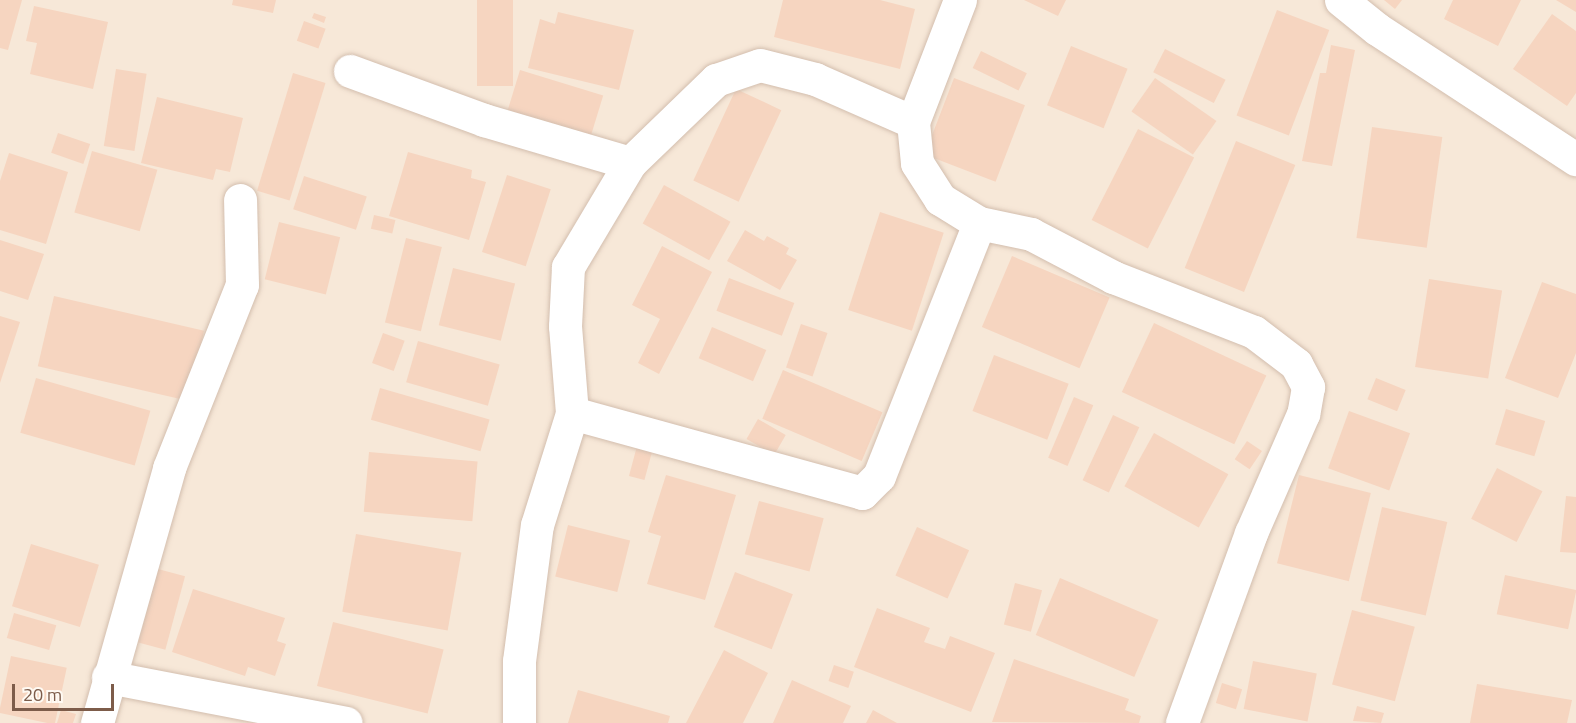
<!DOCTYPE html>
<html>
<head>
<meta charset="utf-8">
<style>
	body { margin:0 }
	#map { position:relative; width:1576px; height:723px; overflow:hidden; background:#fef6eb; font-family:"Titillium Web",sans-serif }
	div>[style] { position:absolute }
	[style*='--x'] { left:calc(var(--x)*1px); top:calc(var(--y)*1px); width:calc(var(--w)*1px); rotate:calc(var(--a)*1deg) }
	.residential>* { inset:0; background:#f7e8d8; transform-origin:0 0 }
	.building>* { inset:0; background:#f6d5c0; transform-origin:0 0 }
	.roads { filter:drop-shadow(0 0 2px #d3beae) drop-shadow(0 0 2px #d3beae) }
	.street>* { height:33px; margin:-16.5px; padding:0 16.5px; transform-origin:16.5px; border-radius:16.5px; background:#fff }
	span { translate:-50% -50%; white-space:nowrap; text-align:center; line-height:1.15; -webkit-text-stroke:4.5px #fffaf3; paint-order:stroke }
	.scale { position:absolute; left:12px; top:684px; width:102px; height:27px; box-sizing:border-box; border:3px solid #7d5c4a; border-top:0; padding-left:8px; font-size:18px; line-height:21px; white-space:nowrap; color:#7d5c4a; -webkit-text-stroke:4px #fffaf3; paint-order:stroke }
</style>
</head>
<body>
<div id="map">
	<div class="residential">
		<div style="left:0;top:0;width:1576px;height:723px"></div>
	</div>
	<div class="building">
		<div style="clip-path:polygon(0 0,22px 0,8px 50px,0 48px)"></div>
		<div style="clip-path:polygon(233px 0,276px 0,273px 13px,232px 5px)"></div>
		<div style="left:477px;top:0;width:36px;height:86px"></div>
		<div style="clip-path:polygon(783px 0,880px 0,915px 9px,900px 69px,774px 37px)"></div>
		<div style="clip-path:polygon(1024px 0,1066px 0,1058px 16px)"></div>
		<div style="clip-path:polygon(1384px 0,1402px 0,1395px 9px)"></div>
		<div style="clip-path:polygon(1453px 0,1521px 0,1498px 46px,1444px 19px)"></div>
		<div style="clip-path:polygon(1556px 0,1576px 0,1576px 12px)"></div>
		<div style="clip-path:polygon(34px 6px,108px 22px,93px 89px,30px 74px,37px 43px,26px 41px)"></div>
		<div style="left:1277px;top:10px;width:56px;height:113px;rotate:21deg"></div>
		<div style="clip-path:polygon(558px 12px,634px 30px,619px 90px,528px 68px,540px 19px,555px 24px)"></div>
		<div style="clip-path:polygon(314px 13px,326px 17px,324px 23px,312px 18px)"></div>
		<div style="clip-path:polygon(1552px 14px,1576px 31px,1576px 93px,1567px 106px,1513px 69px)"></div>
		<div style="left:304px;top:21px;width:23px;height:21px;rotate:20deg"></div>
		<div style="clip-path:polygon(1331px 45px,1355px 50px,1332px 166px,1302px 161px,1320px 73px,1326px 73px)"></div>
		<div style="left:1071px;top:46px;width:61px;height:64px;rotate:22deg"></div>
		<div style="left:1165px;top:49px;width:68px;height:26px;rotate:27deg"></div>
		<div style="left:981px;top:51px;width:51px;height:19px;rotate:26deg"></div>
		<div style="left:116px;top:69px;width:31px;height:78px;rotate:9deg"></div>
		<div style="left:520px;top:70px;width:87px;height:49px;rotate:17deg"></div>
		<div style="left:293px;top:73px;width:34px;height:123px;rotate:17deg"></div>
		<div style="left:954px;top:78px;width:76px;height:82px;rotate:21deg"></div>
		<div style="left:1155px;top:78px;width:75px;height:41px;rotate:35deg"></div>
		<div style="left:736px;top:89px;width:50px;height:101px;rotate:25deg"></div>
		<div style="clip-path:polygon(157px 97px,243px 118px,230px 172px,216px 169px,213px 180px,141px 163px)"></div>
		<div style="left:1372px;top:127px;width:71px;height:112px;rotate:8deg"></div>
		<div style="left:1138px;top:129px;width:63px;height:102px;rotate:27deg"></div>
		<div style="left:58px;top:133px;width:34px;height:21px;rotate:19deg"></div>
		<div style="left:1236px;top:141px;width:64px;height:137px;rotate:22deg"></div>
		<div style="left:92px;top:151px;width:68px;height:64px;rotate:16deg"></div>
		<div style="clip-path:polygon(408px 152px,472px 170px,471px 178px,486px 182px,469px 240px,389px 216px)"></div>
		<div style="clip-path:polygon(9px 153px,68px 172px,46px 244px,0 230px,0 181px)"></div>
		<div style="left:507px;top:175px;width:46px;height:81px;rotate:18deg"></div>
		<div style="left:304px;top:176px;width:66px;height:35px;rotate:18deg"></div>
		<div style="left:664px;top:185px;width:76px;height:44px;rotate:29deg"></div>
		<div style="left:880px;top:212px;width:67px;height:103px;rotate:18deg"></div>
		<div style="left:374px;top:215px;width:22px;height:14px;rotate:13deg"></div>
		<div style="left:279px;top:222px;width:63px;height:59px;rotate:14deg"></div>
		<div style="clip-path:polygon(745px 230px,764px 241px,767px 236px,789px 248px,786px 254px,797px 260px,780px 290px,727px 261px)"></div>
		<div style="left:406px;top:238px;width:37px;height:87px;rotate:14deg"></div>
		<div style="clip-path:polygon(0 240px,44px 254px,28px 300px,0 291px)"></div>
		<div style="clip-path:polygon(662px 246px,712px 272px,659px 374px,638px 363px,660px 319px,632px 305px)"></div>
		<div style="left:1012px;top:256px;width:106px;height:77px;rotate:23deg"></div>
		<div style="left:453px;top:268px;width:64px;height:59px;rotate:14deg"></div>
		<div style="left:729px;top:278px;width:70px;height:35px;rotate:21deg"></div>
		<div style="left:1429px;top:279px;width:74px;height:89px;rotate:9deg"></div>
		<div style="clip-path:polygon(1542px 282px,1576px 294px,1576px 353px,1558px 398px,1505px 378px)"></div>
		<div style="left:54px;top:296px;width:154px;height:72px;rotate:13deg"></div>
		<div style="clip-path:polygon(0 316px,20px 322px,0 383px)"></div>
		<div style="left:1154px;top:323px;width:124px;height:76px;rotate:25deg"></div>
		<div style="left:801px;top:324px;width:28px;height:46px;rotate:19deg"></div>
		<div style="left:712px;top:327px;width:59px;height:34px;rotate:23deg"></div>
		<div style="left:383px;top:333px;width:23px;height:32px;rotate:20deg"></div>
		<div style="left:418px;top:341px;width:85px;height:43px;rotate:16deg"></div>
		<div style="left:994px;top:355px;width:80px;height:60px;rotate:21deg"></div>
		<div style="left:783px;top:370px;width:108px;height:53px;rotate:23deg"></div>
		<div style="left:36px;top:378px;width:119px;height:57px;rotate:16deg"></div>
		<div style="left:1376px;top:378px;width:32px;height:23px;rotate:22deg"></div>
		<div style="left:380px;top:388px;width:114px;height:33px;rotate:16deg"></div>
		<div style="left:1074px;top:397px;width:21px;height:66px;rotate:23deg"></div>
		<div style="left:1506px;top:409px;width:41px;height:37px;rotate:17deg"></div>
		<div style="left:1349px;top:411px;width:65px;height:61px;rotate:20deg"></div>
		<div style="left:1113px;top:415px;width:29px;height:72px;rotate:25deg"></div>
		<div style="left:758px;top:419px;width:32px;height:23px;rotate:30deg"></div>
		<div style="left:1154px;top:433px;width:85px;height:61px;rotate:29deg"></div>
		<div style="left:1247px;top:441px;width:18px;height:22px;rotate:34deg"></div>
		<div style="left:637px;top:446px;width:16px;height:31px;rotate:15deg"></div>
		<div style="left:369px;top:452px;width:109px;height:60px;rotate:5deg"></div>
		<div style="left:1497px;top:468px;width:51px;height:57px;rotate:27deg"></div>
		<div style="clip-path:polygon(666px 475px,736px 495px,705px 600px,647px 584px,661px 536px,648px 532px)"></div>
		<div style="left:1299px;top:475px;width:74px;height:91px;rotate:14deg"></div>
		<div style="clip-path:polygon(1566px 496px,1576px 497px,1576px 553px,1560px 552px)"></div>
		<div style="left:759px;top:501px;width:67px;height:55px;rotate:15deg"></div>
		<div style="left:1382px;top:507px;width:67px;height:96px;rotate:13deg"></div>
		<div style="left:568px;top:525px;width:64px;height:53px;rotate:14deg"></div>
		<div style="left:917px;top:527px;width:57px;height:53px;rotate:24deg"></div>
		<div style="left:356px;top:534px;width:107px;height:79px;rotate:10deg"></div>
		<div style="left:31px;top:544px;width:71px;height:65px;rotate:17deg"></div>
		<div style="left:158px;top:569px;width:28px;height:76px;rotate:15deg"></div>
		<div style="left:735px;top:572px;width:62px;height:59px;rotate:21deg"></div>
		<div style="left:1505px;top:575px;width:73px;height:40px;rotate:12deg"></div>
		<div style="left:1060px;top:578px;width:107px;height:62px;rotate:23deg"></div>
		<div style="left:1015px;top:583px;width:28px;height:43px;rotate:15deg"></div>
		<div style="clip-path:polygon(193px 589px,285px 618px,277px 641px,286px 644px,275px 676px,248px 667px,245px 676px,172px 652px)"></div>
		<div style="clip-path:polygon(877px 608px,930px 628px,924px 642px,945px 649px,950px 636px,995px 653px,971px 712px,854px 667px)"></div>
		<div style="left:1352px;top:610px;width:65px;height:77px;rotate:15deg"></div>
		<div style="left:14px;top:613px;width:44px;height:26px;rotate:16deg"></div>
		<div style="left:333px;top:622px;width:114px;height:66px;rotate:14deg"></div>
		<div style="clip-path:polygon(724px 650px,768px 673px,743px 723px,686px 723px)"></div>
		<div style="left:11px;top:656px;width:57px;height:58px;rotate:12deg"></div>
		<div style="clip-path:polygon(1014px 659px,1129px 699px,1125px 710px,1141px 716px,1139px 723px,992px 722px)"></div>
		<div style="left:1253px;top:661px;width:65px;height:49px;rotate:11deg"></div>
		<div style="left:834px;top:665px;width:21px;height:17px;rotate:19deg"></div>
		<div style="clip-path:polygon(792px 680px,851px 706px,843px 723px,773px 723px)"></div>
		<div style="left:1222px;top:683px;width:21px;height:21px;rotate:17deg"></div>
		<div style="clip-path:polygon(1477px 684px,1572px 700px,1567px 723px,1470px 723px)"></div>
		<div style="clip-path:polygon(578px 690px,670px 716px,668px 723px,568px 723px)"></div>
		<div style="clip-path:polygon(1357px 706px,1384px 713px,1381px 723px,1353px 721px)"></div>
		<div style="clip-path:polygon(61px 710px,76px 714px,73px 723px,57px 723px)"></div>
		<div style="clip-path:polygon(873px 710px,897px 723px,866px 723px)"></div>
	</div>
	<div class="roads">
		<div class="street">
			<div style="--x:960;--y:0;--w:131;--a:111.1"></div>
			<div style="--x:913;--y:122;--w:41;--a:84.4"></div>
			<div style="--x:917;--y:163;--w:43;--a:57.4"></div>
			<div style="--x:940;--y:199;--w:46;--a:31.6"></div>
			<div style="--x:979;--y:223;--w:53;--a:11.9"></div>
			<div style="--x:1031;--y:234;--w:93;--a:27.7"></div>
			<div style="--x:1113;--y:277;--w:151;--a:21.3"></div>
			<div style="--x:1254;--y:332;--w:53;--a:37.3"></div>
			<div style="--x:1296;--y:364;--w:26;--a:62"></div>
			<div style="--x:1308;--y:387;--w:27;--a:100"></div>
			<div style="--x:1303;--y:414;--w:130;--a:113.6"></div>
			<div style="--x:1251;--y:533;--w:202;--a:110"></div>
			<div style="--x:1341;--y:0;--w:46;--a:38.9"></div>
			<div style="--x:1377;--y:29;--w:238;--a:33.2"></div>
			<div style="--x:350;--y:71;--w:143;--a:20.1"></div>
			<div style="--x:484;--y:120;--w:152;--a:16.4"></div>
			<div style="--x:572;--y:413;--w:301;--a:15.4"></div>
			<div style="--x:862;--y:493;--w:24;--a:-45"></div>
			<div style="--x:879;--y:476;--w:272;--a:-68.4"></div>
			<div style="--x:108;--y:677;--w:242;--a:10.9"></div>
			<div style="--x:97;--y:723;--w:265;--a:-74.2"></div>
			<div style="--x:169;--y:468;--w:197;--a:-68.3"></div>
			<div style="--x:242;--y:285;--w:85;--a:-91.3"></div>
			<div style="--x:519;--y:723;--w:62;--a:-90"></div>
			<div style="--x:519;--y:661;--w:137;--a:-82.5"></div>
			<div style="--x:537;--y:525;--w:117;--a:-72.6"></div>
			<div style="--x:572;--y:413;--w:87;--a:-94.6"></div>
			<div style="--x:565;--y:326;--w:59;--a:-87.1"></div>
			<div style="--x:568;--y:267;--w:121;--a:-59.2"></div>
			<div style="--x:630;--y:163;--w:120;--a:-44"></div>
			<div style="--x:716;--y:80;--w:46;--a:-18.8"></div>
			<div style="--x:760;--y:65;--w:57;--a:14.3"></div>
			<div style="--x:815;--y:79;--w:107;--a:23.7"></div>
		</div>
	</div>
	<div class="scale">20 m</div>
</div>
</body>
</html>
